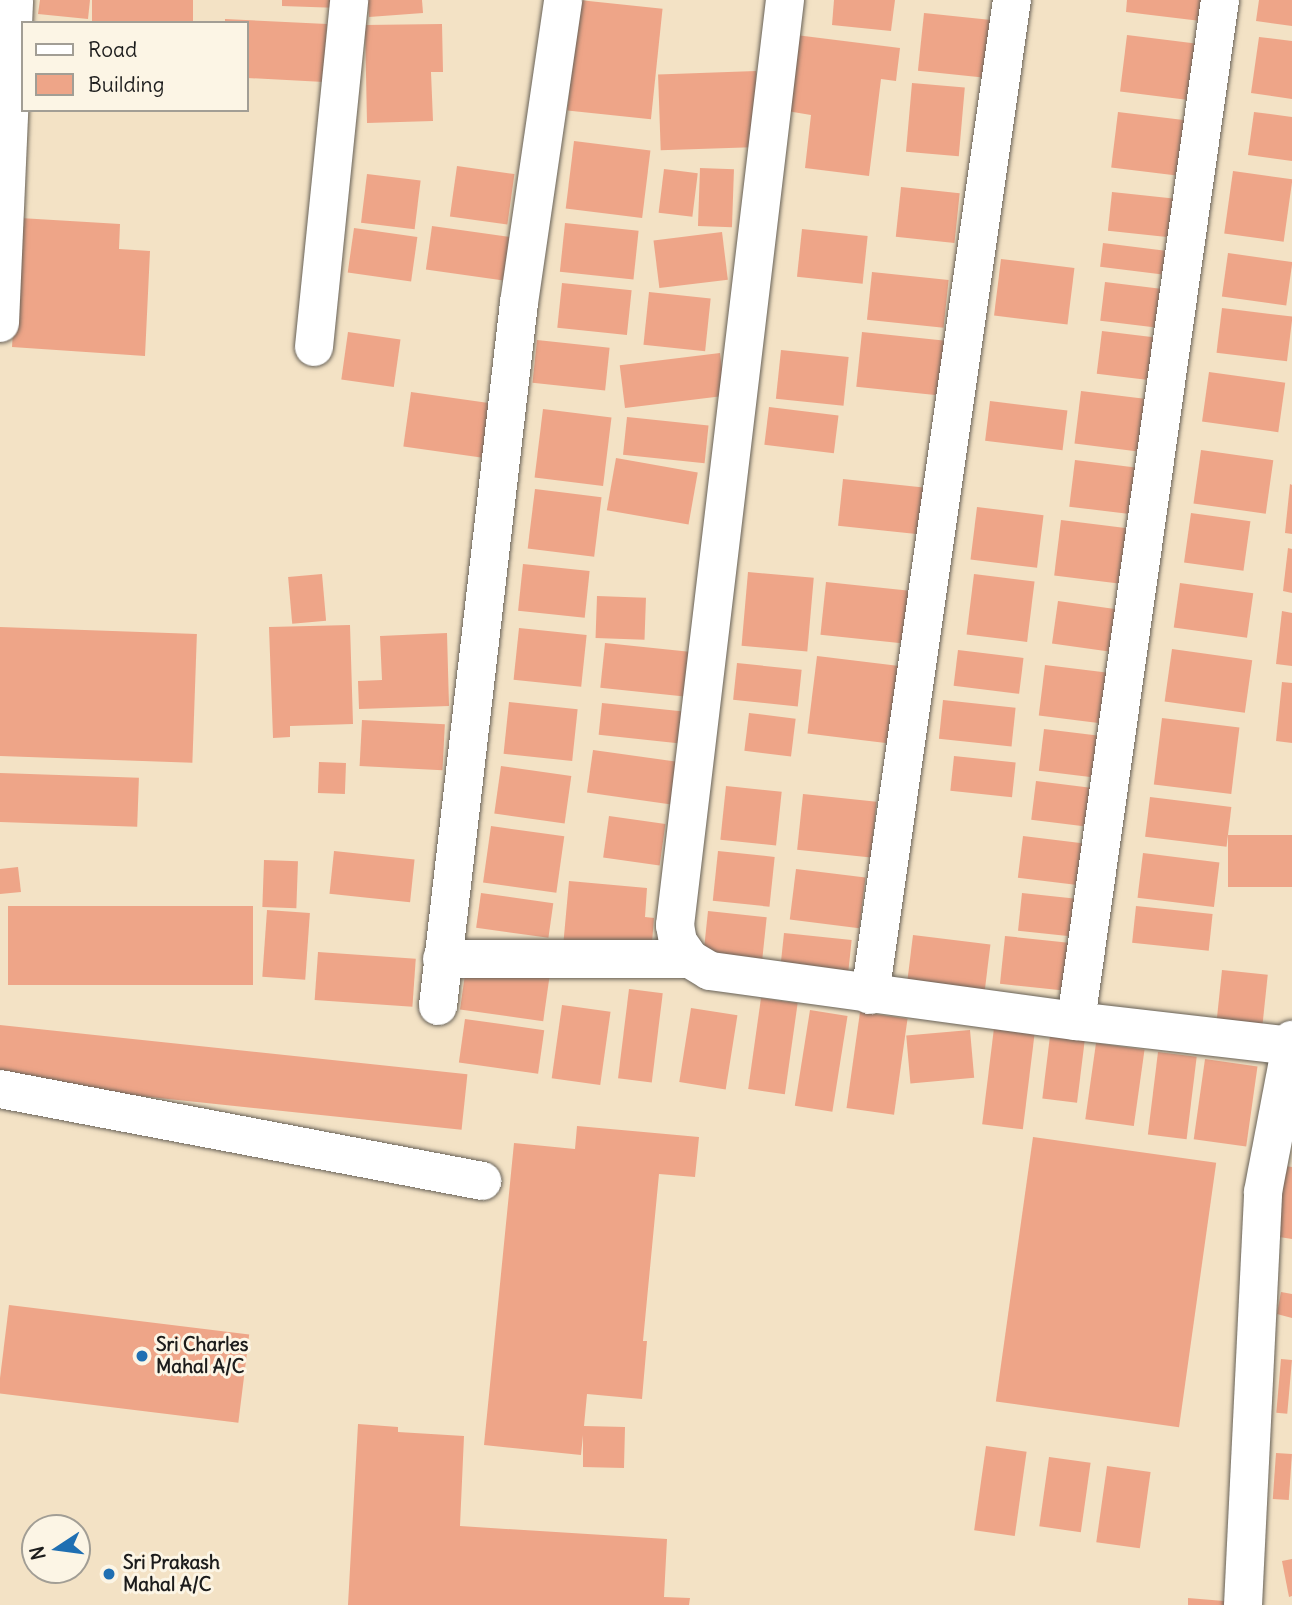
<!DOCTYPE html>
<html>
<head>
<meta charset="utf-8">
<style>
	body { margin:0 }
	#map { position:relative; width:1292px; height:1605px; overflow:hidden; background:#f3e2c5; font-family:Delius,sans-serif }
	div>[style] { position:absolute }
	[style*='--x'] { left:calc(var(--x)*1px); top:calc(var(--y)*1px); width:calc(var(--w)*1px); rotate:calc(var(--a)*1deg) }
	.building>* { inset:0; background:#eea588; transform-origin:0 0 }
	.roads { filter:drop-shadow(0 0 2px #676157) drop-shadow(0 0 2px #676157) }
	.minor>* { height:38px; margin:-19px; padding:0 19px; transform-origin:19px; border-radius:19px; background:#fff }
	.dots>* { width:19px; height:19px; translate:-50% -50%; box-sizing:border-box; border:4px solid #fcf5e5; border-radius:50% }
	span { translate:-50% -50%; white-space:nowrap; text-align:center; line-height:1.15; -webkit-text-stroke:6px #fcf5e5; paint-order:stroke }
	.poi-label { font-size:19px; color:#1c1c1c; font-weight:700 }
	.left { translate:0 -50%; text-align:left }
	.legend { position:absolute; left:21px; top:21px; width:228px; height:91px; box-sizing:border-box; background:#fcf5e5; border:2px solid #a29e95; margin:0; padding:9px 12px; list-style:none; font-size:21px; color:#1c1c1c }
	.legend li { display:flex; align-items:center; gap:14px; height:35px }
	.legend b { width:35px; border:2px solid #a29e95 }
	.north { position:absolute; left:21px; top:1514px; width:70px; height:70px; box-sizing:border-box; background:#fcf5e5; border:2px solid #a29e95; border-radius:50%; rotate:257deg; font-size:19px; font-weight:700; line-height:28px; text-align:center; color:#1c1c1c }
	.north::after { content:''; display:block; margin:auto; width:24px; height:32px; background:#1f6fb2; clip-path:polygon(50% 0,100% 100%,50% 72%,0 100%) }
</style>
</head>
<body>
<div id="map">
	<div class="building">
		<div style="clip-path:polygon(40px 0,90px 0,88px 19px,38px 14px)"></div>
		<div style="left:92px;top:0;width:101px;height:23px"></div>
		<div style="clip-path:polygon(282px 0,340px 0,340px 8px,282px 6px)"></div>
		<div style="clip-path:polygon(368px 0,422px 0,423px 13px,369px 17px)"></div>
		<div style="left:579px;top:0;width:84px;height:111px;rotate:6deg"></div>
		<div style="clip-path:polygon(834px 0,895px 0,891px 31px,832px 25px)"></div>
		<div style="clip-path:polygon(1127px 0,1211px 0,1209px 22px,1126px 12px)"></div>
		<div style="clip-path:polygon(1259px 0,1292px 0,1292px 26px,1256px 21px)"></div>
		<div style="left:924px;top:13px;width:70px;height:58px;rotate:6deg"></div>
		<div style="clip-path:polygon(225px 19px,327px 24px,324px 82px,247px 78px,247px 23px,225px 23px)"></div>
		<div style="clip-path:polygon(442px 24px,443px 72px,431px 72px,433px 121px,367px 123px,365px 25px)"></div>
		<div style="clip-path:polygon(796px 35px,900px 48px,896px 81px,881px 79px,869px 176px,805px 168px,811px 115px,787px 111px)"></div>
		<div style="left:1127px;top:35px;width:77px;height:57px;rotate:7deg"></div>
		<div style="clip-path:polygon(1259px 37px,1292px 41px,1292px 99px,1251px 93px)"></div>
		<div style="left:756px;top:71px;width:76px;height:98px;rotate:88deg"></div>
		<div style="left:912px;top:83px;width:53px;height:69px;rotate:5deg"></div>
		<div style="left:1118px;top:112px;width:68px;height:56px;rotate:7deg"></div>
		<div style="clip-path:polygon(1254px 112px,1292px 117px,1292px 161px,1248px 155px)"></div>
		<div style="left:574px;top:141px;width:77px;height:68px;rotate:7deg"></div>
		<div style="left:457px;top:166px;width:58px;height:51px;rotate:8deg"></div>
		<div style="left:700px;top:168px;width:34px;height:58px;rotate:2deg"></div>
		<div style="left:664px;top:169px;width:34px;height:44px;rotate:7deg"></div>
		<div style="left:1233px;top:171px;width:60px;height:63px;rotate:8deg"></div>
		<div style="left:367px;top:174px;width:54px;height:49px;rotate:7deg"></div>
		<div style="left:901px;top:187px;width:59px;height:50px;rotate:6deg"></div>
		<div style="left:1112px;top:192px;width:64px;height:39px;rotate:6deg"></div>
		<div style="clip-path:polygon(20px 218px,120px 224px,119px 249px,150px 251px,145px 356px,12px 347px)"></div>
		<div style="left:565px;top:223px;width:74px;height:49px;rotate:6deg"></div>
		<div style="left:432px;top:226px;width:82px;height:44px;rotate:8deg"></div>
		<div style="left:354px;top:228px;width:64px;height:45px;rotate:8deg"></div>
		<div style="left:802px;top:229px;width:66px;height:48px;rotate:6deg"></div>
		<div style="left:722px;top:232px;width:48px;height:69px;rotate:83deg"></div>
		<div style="left:1103px;top:243px;width:69px;height:24px;rotate:7deg"></div>
		<div style="left:1228px;top:253px;width:65px;height:44px;rotate:8deg"></div>
		<div style="left:1001px;top:259px;width:74px;height:57px;rotate:7deg"></div>
		<div style="left:872px;top:272px;width:77px;height:48px;rotate:6deg"></div>
		<div style="left:1105px;top:282px;width:60px;height:39px;rotate:7deg"></div>
		<div style="left:562px;top:283px;width:70px;height:45px;rotate:6deg"></div>
		<div style="left:649px;top:292px;width:62px;height:53px;rotate:6deg"></div>
		<div style="left:1222px;top:308px;width:71px;height:45px;rotate:7deg"></div>
		<div style="left:1102px;top:331px;width:52px;height:43px;rotate:7deg"></div>
		<div style="left:348px;top:332px;width:53px;height:48px;rotate:8deg"></div>
		<div style="left:862px;top:332px;width:84px;height:55px;rotate:6deg"></div>
		<div style="left:537px;top:340px;width:73px;height:43px;rotate:6deg"></div>
		<div style="left:781px;top:350px;width:68px;height:49px;rotate:6deg"></div>
		<div style="left:720px;top:353px;width:43px;height:101px;rotate:83deg"></div>
		<div style="left:1209px;top:372px;width:77px;height:50px;rotate:8deg"></div>
		<div style="left:1081px;top:391px;width:68px;height:53px;rotate:7deg"></div>
		<div style="left:411px;top:392px;width:82px;height:55px;rotate:8deg"></div>
		<div style="left:990px;top:401px;width:78px;height:40px;rotate:7deg"></div>
		<div style="left:769px;top:407px;width:70px;height:38px;rotate:7deg"></div>
		<div style="left:543px;top:409px;width:69px;height:69px;rotate:7deg"></div>
		<div style="left:627px;top:417px;width:82px;height:38px;rotate:6deg"></div>
		<div style="left:1201px;top:450px;width:73px;height:54px;rotate:8deg"></div>
		<div style="left:616px;top:458px;width:83px;height:53px;rotate:10deg"></div>
		<div style="left:1075px;top:460px;width:69px;height:47px;rotate:7deg"></div>
		<div style="left:843px;top:479px;width:81px;height:47px;rotate:6deg"></div>
		<div style="clip-path:polygon(1290px 484px,1292px 485px,1292px 534px,1285px 533px)"></div>
		<div style="left:535px;top:489px;width:67px;height:60px;rotate:7deg"></div>
		<div style="left:977px;top:507px;width:67px;height:53px;rotate:7deg"></div>
		<div style="left:1191px;top:513px;width:60px;height:50px;rotate:8deg"></div>
		<div style="left:1061px;top:520px;width:77px;height:56px;rotate:7deg"></div>
		<div style="clip-path:polygon(1288px 548px,1292px 549px,1292px 593px,1283px 591px)"></div>
		<div style="left:523px;top:564px;width:67px;height:47px;rotate:6deg"></div>
		<div style="left:748px;top:572px;width:66px;height:74px;rotate:5deg"></div>
		<div style="left:322px;top:574px;width:47px;height:34px;rotate:85deg"></div>
		<div style="left:974px;top:574px;width:61px;height:61px;rotate:7deg"></div>
		<div style="left:826px;top:582px;width:84px;height:53px;rotate:6deg"></div>
		<div style="left:1180px;top:583px;width:74px;height:45px;rotate:8deg"></div>
		<div style="left:597px;top:596px;width:49px;height:42px;rotate:2deg"></div>
		<div style="left:1058px;top:601px;width:61px;height:43px;rotate:8deg"></div>
		<div style="clip-path:polygon(1282px 611px,1292px 613px,1292px 666px,1276px 664px)"></div>
		<div style="clip-path:polygon(350px 625px,353px 724px,290px 726px,290px 737px,273px 738px,269px 627px)"></div>
		<div style="left:0;top:627px;width:197px;height:129px;rotate:2deg"></div>
		<div style="left:519px;top:628px;width:68px;height:52px;rotate:6deg"></div>
		<div style="clip-path:polygon(447px 633px,449px 706px,359px 709px,358px 681px,382px 680px,380px 636px)"></div>
		<div style="left:605px;top:643px;width:87px;height:45px;rotate:6deg"></div>
		<div style="left:1172px;top:649px;width:81px;height:53px;rotate:8deg"></div>
		<div style="left:958px;top:650px;width:66px;height:36px;rotate:7deg"></div>
		<div style="left:817px;top:656px;width:87px;height:78px;rotate:7deg"></div>
		<div style="left:737px;top:663px;width:65px;height:37px;rotate:6deg"></div>
		<div style="left:1045px;top:665px;width:70px;height:51px;rotate:7deg"></div>
		<div style="clip-path:polygon(1282px 682px,1292px 683px,1292px 743px,1276px 741px)"></div>
		<div style="left:943px;top:700px;width:73px;height:39px;rotate:6deg"></div>
		<div style="left:509px;top:702px;width:69px;height:52px;rotate:6deg"></div>
		<div style="left:602px;top:703px;width:82px;height:32px;rotate:6deg"></div>
		<div style="left:749px;top:713px;width:47px;height:38px;rotate:7deg"></div>
		<div style="left:1162px;top:718px;width:78px;height:67px;rotate:7deg"></div>
		<div style="left:362px;top:720px;width:83px;height:46px;rotate:3deg"></div>
		<div style="left:1044px;top:729px;width:64px;height:42px;rotate:7deg"></div>
		<div style="left:593px;top:750px;width:85px;height:43px;rotate:8deg"></div>
		<div style="left:954px;top:756px;width:62px;height:35px;rotate:6deg"></div>
		<div style="left:319px;top:762px;width:27px;height:31px;rotate:2deg"></div>
		<div style="left:501px;top:766px;width:71px;height:48px;rotate:8deg"></div>
		<div style="left:0;top:773px;width:139px;height:49px;rotate:2deg"></div>
		<div style="left:1036px;top:781px;width:59px;height:39px;rotate:7deg"></div>
		<div style="left:726px;top:786px;width:56px;height:54px;rotate:6deg"></div>
		<div style="left:803px;top:794px;width:74px;height:56px;rotate:6deg"></div>
		<div style="left:1150px;top:797px;width:82px;height:40px;rotate:7deg"></div>
		<div style="left:609px;top:816px;width:57px;height:42px;rotate:8deg"></div>
		<div style="left:491px;top:826px;width:74px;height:57px;rotate:8deg"></div>
		<div style="left:1292px;top:835px;width:52px;height:64px;rotate:90deg"></div>
		<div style="left:1023px;top:836px;width:66px;height:42px;rotate:7deg"></div>
		<div style="left:334px;top:851px;width:81px;height:43px;rotate:6deg"></div>
		<div style="left:718px;top:851px;width:57px;height:50px;rotate:6deg"></div>
		<div style="left:1143px;top:853px;width:77px;height:45px;rotate:7deg"></div>
		<div style="left:264px;top:860px;width:34px;height:47px;rotate:2deg"></div>
		<div style="clip-path:polygon(18px 867px,21px 892px,0 894px,0 869px)"></div>
		<div style="left:796px;top:869px;width:70px;height:51px;rotate:7deg"></div>
		<div style="clip-path:polygon(569px 881px,647px 888px,645px 917px,654px 918px,651px 955px,563px 947px)"></div>
		<div style="left:481px;top:893px;width:73px;height:35px;rotate:8deg"></div>
		<div style="left:1022px;top:893px;width:57px;height:38px;rotate:6deg"></div>
		<div style="left:8px;top:906px;width:245px;height:79px"></div>
		<div style="left:1136px;top:906px;width:77px;height:37px;rotate:6deg"></div>
		<div style="left:267px;top:910px;width:43px;height:67px;rotate:4deg"></div>
		<div style="left:708px;top:911px;width:59px;height:46px;rotate:6deg"></div>
		<div style="left:784px;top:933px;width:68px;height:40px;rotate:6deg"></div>
		<div style="left:913px;top:935px;width:78px;height:57px;rotate:7deg"></div>
		<div style="left:1005px;top:936px;width:71px;height:48px;rotate:6deg"></div>
		<div style="left:318px;top:952px;width:98px;height:48px;rotate:4deg"></div>
		<div style="left:467px;top:960px;width:84px;height:50px;rotate:8deg"></div>
		<div style="left:1222px;top:970px;width:46px;height:51px;rotate:6deg"></div>
		<div style="left:629px;top:989px;width:34px;height:90px;rotate:7deg"></div>
		<div style="left:761px;top:998px;width:37px;height:92px;rotate:8deg"></div>
		<div style="left:562px;top:1005px;width:49px;height:74px;rotate:8deg"></div>
		<div style="left:691px;top:1008px;width:47px;height:75px;rotate:9deg"></div>
		<div style="left:810px;top:1010px;width:38px;height:97px;rotate:9deg"></div>
		<div style="left:860px;top:1012px;width:48px;height:97px;rotate:8deg"></div>
		<div style="left:465px;top:1019px;width:80px;height:44px;rotate:8deg"></div>
		<div style="left:0;top:1025px;width:470px;height:56px;rotate:6deg"></div>
		<div style="left:994px;top:1028px;width:41px;height:97px;rotate:7deg"></div>
		<div style="left:970px;top:1030px;width:48px;height:64px;rotate:85deg"></div>
		<div style="left:1050px;top:1036px;width:35px;height:63px;rotate:7deg"></div>
		<div style="left:1096px;top:1043px;width:49px;height:77px;rotate:8deg"></div>
		<div style="left:1158px;top:1052px;width:39px;height:83px;rotate:7deg"></div>
		<div style="left:1205px;top:1059px;width:53px;height:81px;rotate:8deg"></div>
		<div style="clip-path:polygon(577px 1126px,699px 1137px,695px 1177px,659px 1174px,643px 1341px,647px 1341px,642px 1399px,587px 1394px,584px 1426px,625px 1427px,624px 1468px,583px 1467px,583px 1435px,581px 1455px,484px 1445px,514px 1143px,575px 1149px)"></div>
		<div style="left:1033px;top:1137px;width:185px;height:267px;rotate:8deg"></div>
		<div style="clip-path:polygon(1285px 1166px,1292px 1167px,1292px 1239px,1273px 1236px)"></div>
		<div style="clip-path:polygon(1281px 1292px,1292px 1294px,1292px 1318px,1277px 1314px)"></div>
		<div style="left:9px;top:1305px;width:242px;height:89px;rotate:7deg"></div>
		<div style="left:1281px;top:1359px;width:11px;height:54px;rotate:5deg"></div>
		<div style="clip-path:polygon(358px 1424px,398px 1427px,398px 1432px,464px 1436px,460px 1526px,667px 1539px,664px 1597px,690px 1598px,689px 1605px,348px 1605px)"></div>
		<div style="left:986px;top:1446px;width:41px;height:85px;rotate:8deg"></div>
		<div style="left:1276px;top:1453px;width:16px;height:46px;rotate:4deg"></div>
		<div style="left:1049px;top:1457px;width:42px;height:70px;rotate:8deg"></div>
		<div style="left:1107px;top:1466px;width:44px;height:77px;rotate:8deg"></div>
		<div style="clip-path:polygon(1292px 1559px,1292px 1596px,1289px 1597px,1282px 1561px)"></div>
		<div style="clip-path:polygon(1188px 1598px,1236px 1602px,1235px 1605px,1188px 1605px)"></div>
	</div>
	<div class="roads">
		<div class="minor">
			<div style="--x:785;--y:0;--w:932;--a:96.78"></div>
			<div style="--x:675;--y:925;--w:17;--a:80"></div>
			<div style="--x:678;--y:942;--w:21;--a:55"></div>
			<div style="--x:690;--y:959;--w:23;--a:31"></div>
			<div style="--x:710;--y:971;--w:369;--a:7.8"></div>
			<div style="--x:1220;--y:0;--w:1031;--a:98.03"></div>
			<div style="--x:1076;--y:1021;--w:217;--a:6.6"></div>
			<div style="--x:0;--y:323;--w:323;--a:-87.5"></div>
			<div style="--x:314;--y:347;--w:349;--a:-84.2"></div>
			<div style="--x:442;--y:959;--w:248;--a:0"></div>
			<div style="--x:870;--y:995;--w:1005;--a:-81.88"></div>
			<div style="--x:438;--y:1006;--w:708;--a:-83.43"></div>
			<div style="--x:519;--y:303;--w:306;--a:-81.7"></div>
			<div style="--x:0;--y:1089;--w:491;--a:10.8"></div>
			<div style="--x:1243;--y:1605;--w:413;--a:-87.2"></div>
			<div style="--x:1263;--y:1192;--w:155;--a:-79.2"></div>
		</div>
	</div>
	<div class="dots">
		<div style="left:142px;top:1356px;background:#1f6fb2"></div>
		<div style="left:109px;top:1574px;background:#1f6fb2"></div>
	</div>
	<div class="poi-label">
		<span class="left" style="left:156px;top:1356px">Sri Charles<br>Mahal A/C</span>
		<span class="left" style="left:123px;top:1574px">Sri Prakash<br>Mahal A/C</span>
	</div>
	<ul class="legend">
	<li><b style="height:9px;background:#fff"></b>Road</li>
	<li><b style="height:19px;background:#eea588"></b>Building</li>
	</ul>
	<div class="north">N</div>
</div>
</body>
</html>
